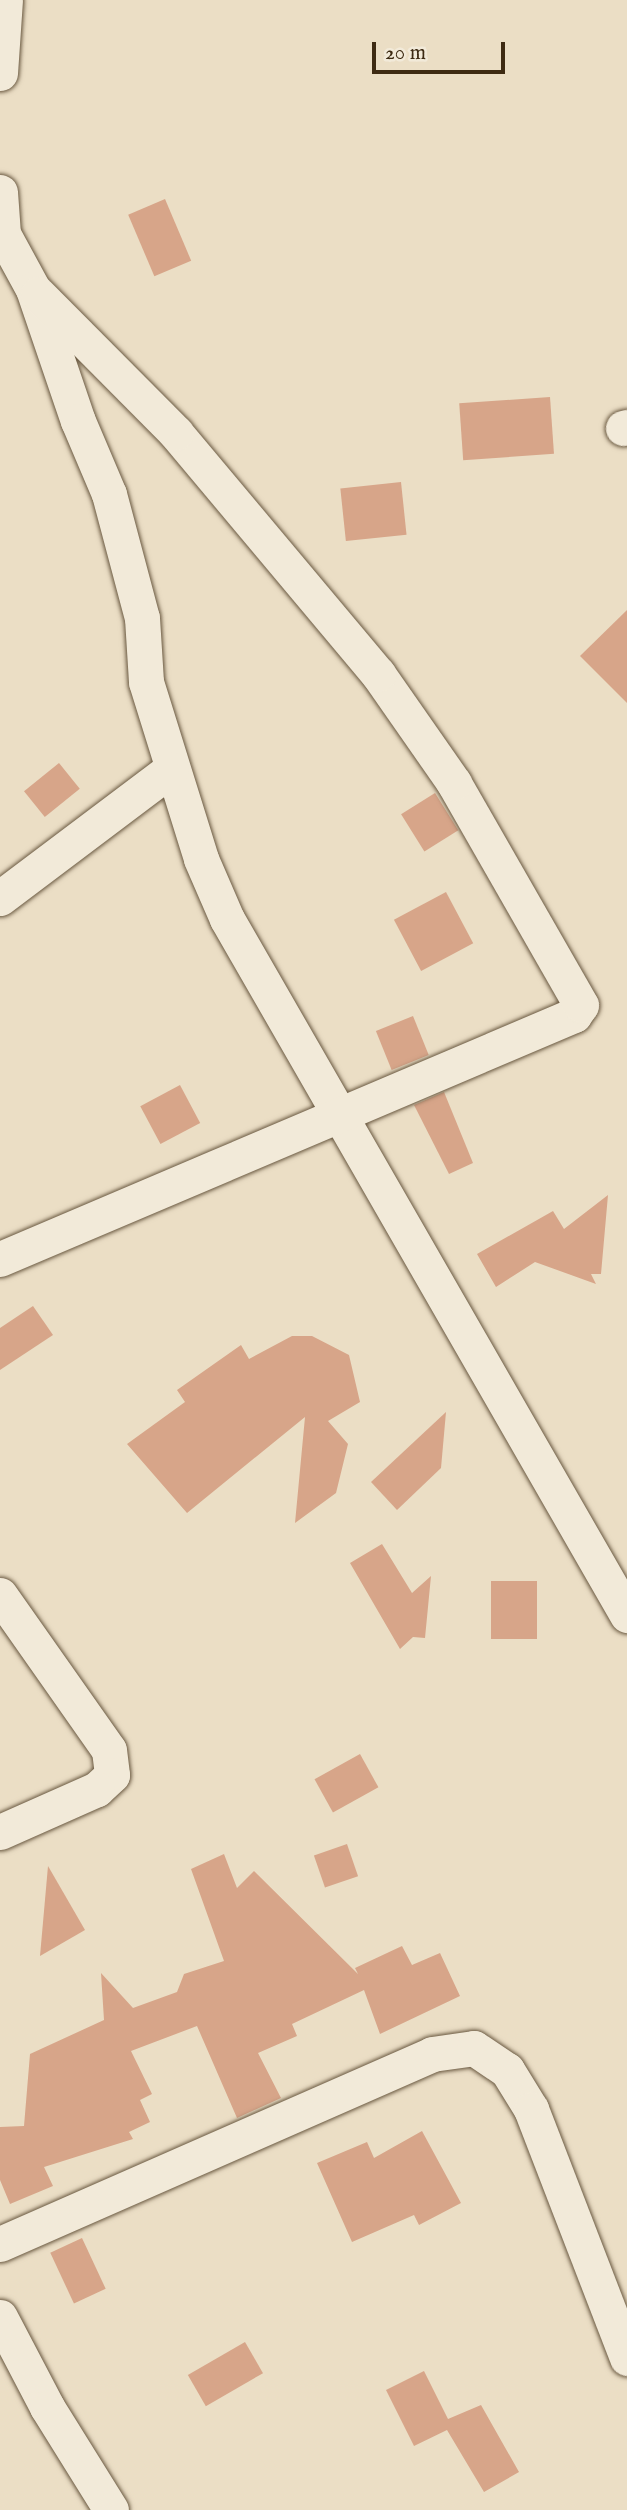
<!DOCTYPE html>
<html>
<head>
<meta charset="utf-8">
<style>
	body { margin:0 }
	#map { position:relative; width:627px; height:2510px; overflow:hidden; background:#ebdec5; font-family:"IM FELL English",serif }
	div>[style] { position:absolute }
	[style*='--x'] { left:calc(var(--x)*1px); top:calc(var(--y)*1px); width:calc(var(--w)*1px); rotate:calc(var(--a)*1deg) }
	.building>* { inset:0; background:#d7a589; transform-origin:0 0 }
	.roads { filter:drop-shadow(0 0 2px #695840) drop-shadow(0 0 2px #695840) }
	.minor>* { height:35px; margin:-17.5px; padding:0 17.5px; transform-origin:17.5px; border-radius:17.5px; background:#f2ead9 }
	span { translate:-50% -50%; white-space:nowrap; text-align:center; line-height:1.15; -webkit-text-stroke:5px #f2ead9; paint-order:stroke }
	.scale { position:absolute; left:372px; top:42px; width:133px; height:32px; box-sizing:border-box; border:4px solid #3e2b13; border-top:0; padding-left:9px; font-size:21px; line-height:24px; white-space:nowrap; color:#3e2b13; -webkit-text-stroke:5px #f2ead9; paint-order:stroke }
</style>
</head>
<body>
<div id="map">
	<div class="building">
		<div style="left:165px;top:199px;width:67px;height:40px;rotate:67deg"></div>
		<div style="left:550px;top:397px;width:57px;height:91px;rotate:86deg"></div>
		<div style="left:401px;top:482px;width:53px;height:61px;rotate:84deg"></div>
		<div style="clip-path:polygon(627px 610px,627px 703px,580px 656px)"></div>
		<div style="left:59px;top:763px;width:33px;height:45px;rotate:51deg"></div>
		<div style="left:435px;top:793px;width:44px;height:40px;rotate:58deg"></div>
		<div style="left:446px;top:892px;width:58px;height:59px;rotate:62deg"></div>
		<div style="left:413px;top:1016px;width:42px;height:40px;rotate:68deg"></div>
		<div style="left:180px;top:1085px;width:43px;height:45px;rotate:62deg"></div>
		<div style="clip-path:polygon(444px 1092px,473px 1163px,449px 1174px,414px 1105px)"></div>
		<div style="clip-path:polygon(608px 1195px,601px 1274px,591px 1274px,596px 1284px,535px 1262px,496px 1287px,477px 1254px,553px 1211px,564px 1229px)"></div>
		<div style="clip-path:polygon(33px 1306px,53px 1335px,0 1370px,0 1328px)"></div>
		<div style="clip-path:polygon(292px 1336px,312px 1336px,349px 1355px,360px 1402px,328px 1421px,348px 1444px,336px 1493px,295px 1523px,305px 1417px,187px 1513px,127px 1444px,185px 1402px,177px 1390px,241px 1345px,249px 1359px)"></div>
		<div style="clip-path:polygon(446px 1412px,441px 1468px,397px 1510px,371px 1482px)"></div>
		<div style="clip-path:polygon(382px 1544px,412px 1593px,431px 1576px,425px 1638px,413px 1637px,400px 1649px,350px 1563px)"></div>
		<div style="left:491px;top:1581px;width:46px;height:58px"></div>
		<div style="left:360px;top:1754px;width:38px;height:52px;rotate:61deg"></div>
		<div style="left:347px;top:1844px;width:34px;height:35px;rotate:71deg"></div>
		<div style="clip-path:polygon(224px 1854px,237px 1888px,254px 1871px,358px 1974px,355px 1968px,402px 1946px,412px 1965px,440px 1953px,460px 1996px,380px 2034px,364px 1990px,292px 2024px,297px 2036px,258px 2053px,281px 2098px,237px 2118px,197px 2026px,131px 2051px,152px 2094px,140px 2100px,150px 2122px,129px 2132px,133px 2139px,44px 2167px,53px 2186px,10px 2204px,0 2180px,0 2127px,24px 2126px,30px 2054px,104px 2020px,101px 1973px,133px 2008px,177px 1992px,184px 1974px,224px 1961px,191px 1869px)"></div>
		<div style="clip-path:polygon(48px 1866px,85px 1930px,40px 1956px)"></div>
		<div style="clip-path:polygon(422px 2131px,461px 2203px,419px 2225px,414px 2215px,352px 2242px,317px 2163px,367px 2142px,374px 2158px)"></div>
		<div style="left:82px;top:2238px;width:56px;height:35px;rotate:65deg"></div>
		<div style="left:245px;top:2342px;width:36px;height:66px;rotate:60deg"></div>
		<div style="clip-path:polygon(424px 2371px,448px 2419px,481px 2405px,519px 2472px,484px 2492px,447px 2430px,414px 2446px,386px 2390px)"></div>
	</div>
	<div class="roads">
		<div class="minor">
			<div style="--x:0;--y:73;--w:73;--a:-86.1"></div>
			<div style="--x:0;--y:192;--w:42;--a:85.9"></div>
			<div style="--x:3;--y:234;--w:63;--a:61.4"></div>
			<div style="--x:33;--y:289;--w:139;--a:71.2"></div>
			<div style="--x:78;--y:421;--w:79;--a:67"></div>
			<div style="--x:109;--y:494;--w:128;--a:75.1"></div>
			<div style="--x:142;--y:618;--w:64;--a:86.4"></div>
			<div style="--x:146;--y:682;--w:185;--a:72.7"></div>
			<div style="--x:201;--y:859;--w:65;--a:66.6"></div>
			<div style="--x:227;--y:919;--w:803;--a:60.11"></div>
			<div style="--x:623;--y:428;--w:4;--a:-14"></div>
			<div style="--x:0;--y:898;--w:214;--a:-37"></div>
			<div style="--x:0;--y:1259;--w:624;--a:-23.03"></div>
			<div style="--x:574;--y:1015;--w:12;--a:-55"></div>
			<div style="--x:581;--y:1005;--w:256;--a:-119.8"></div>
			<div style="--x:454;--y:783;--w:133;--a:-124.9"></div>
			<div style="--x:378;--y:674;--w:314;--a:-130"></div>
			<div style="--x:176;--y:433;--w:196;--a:-134.8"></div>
			<div style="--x:0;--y:1595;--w:189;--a:54.9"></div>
			<div style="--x:109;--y:1750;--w:25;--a:83"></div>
			<div style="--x:112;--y:1775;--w:21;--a:137"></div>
			<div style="--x:97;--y:1789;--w:106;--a:156.1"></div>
			<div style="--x:0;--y:2244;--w:472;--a:-23.7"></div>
			<div style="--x:432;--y:2054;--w:42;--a:-8.1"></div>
			<div style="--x:474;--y:2048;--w:40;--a:34"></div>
			<div style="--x:507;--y:2070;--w:46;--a:58.4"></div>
			<div style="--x:531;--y:2109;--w:267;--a:68.9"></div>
			<div style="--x:0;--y:2317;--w:102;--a:62.4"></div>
			<div style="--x:47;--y:2407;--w:121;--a:58.1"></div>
		</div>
	</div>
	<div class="scale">20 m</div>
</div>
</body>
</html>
